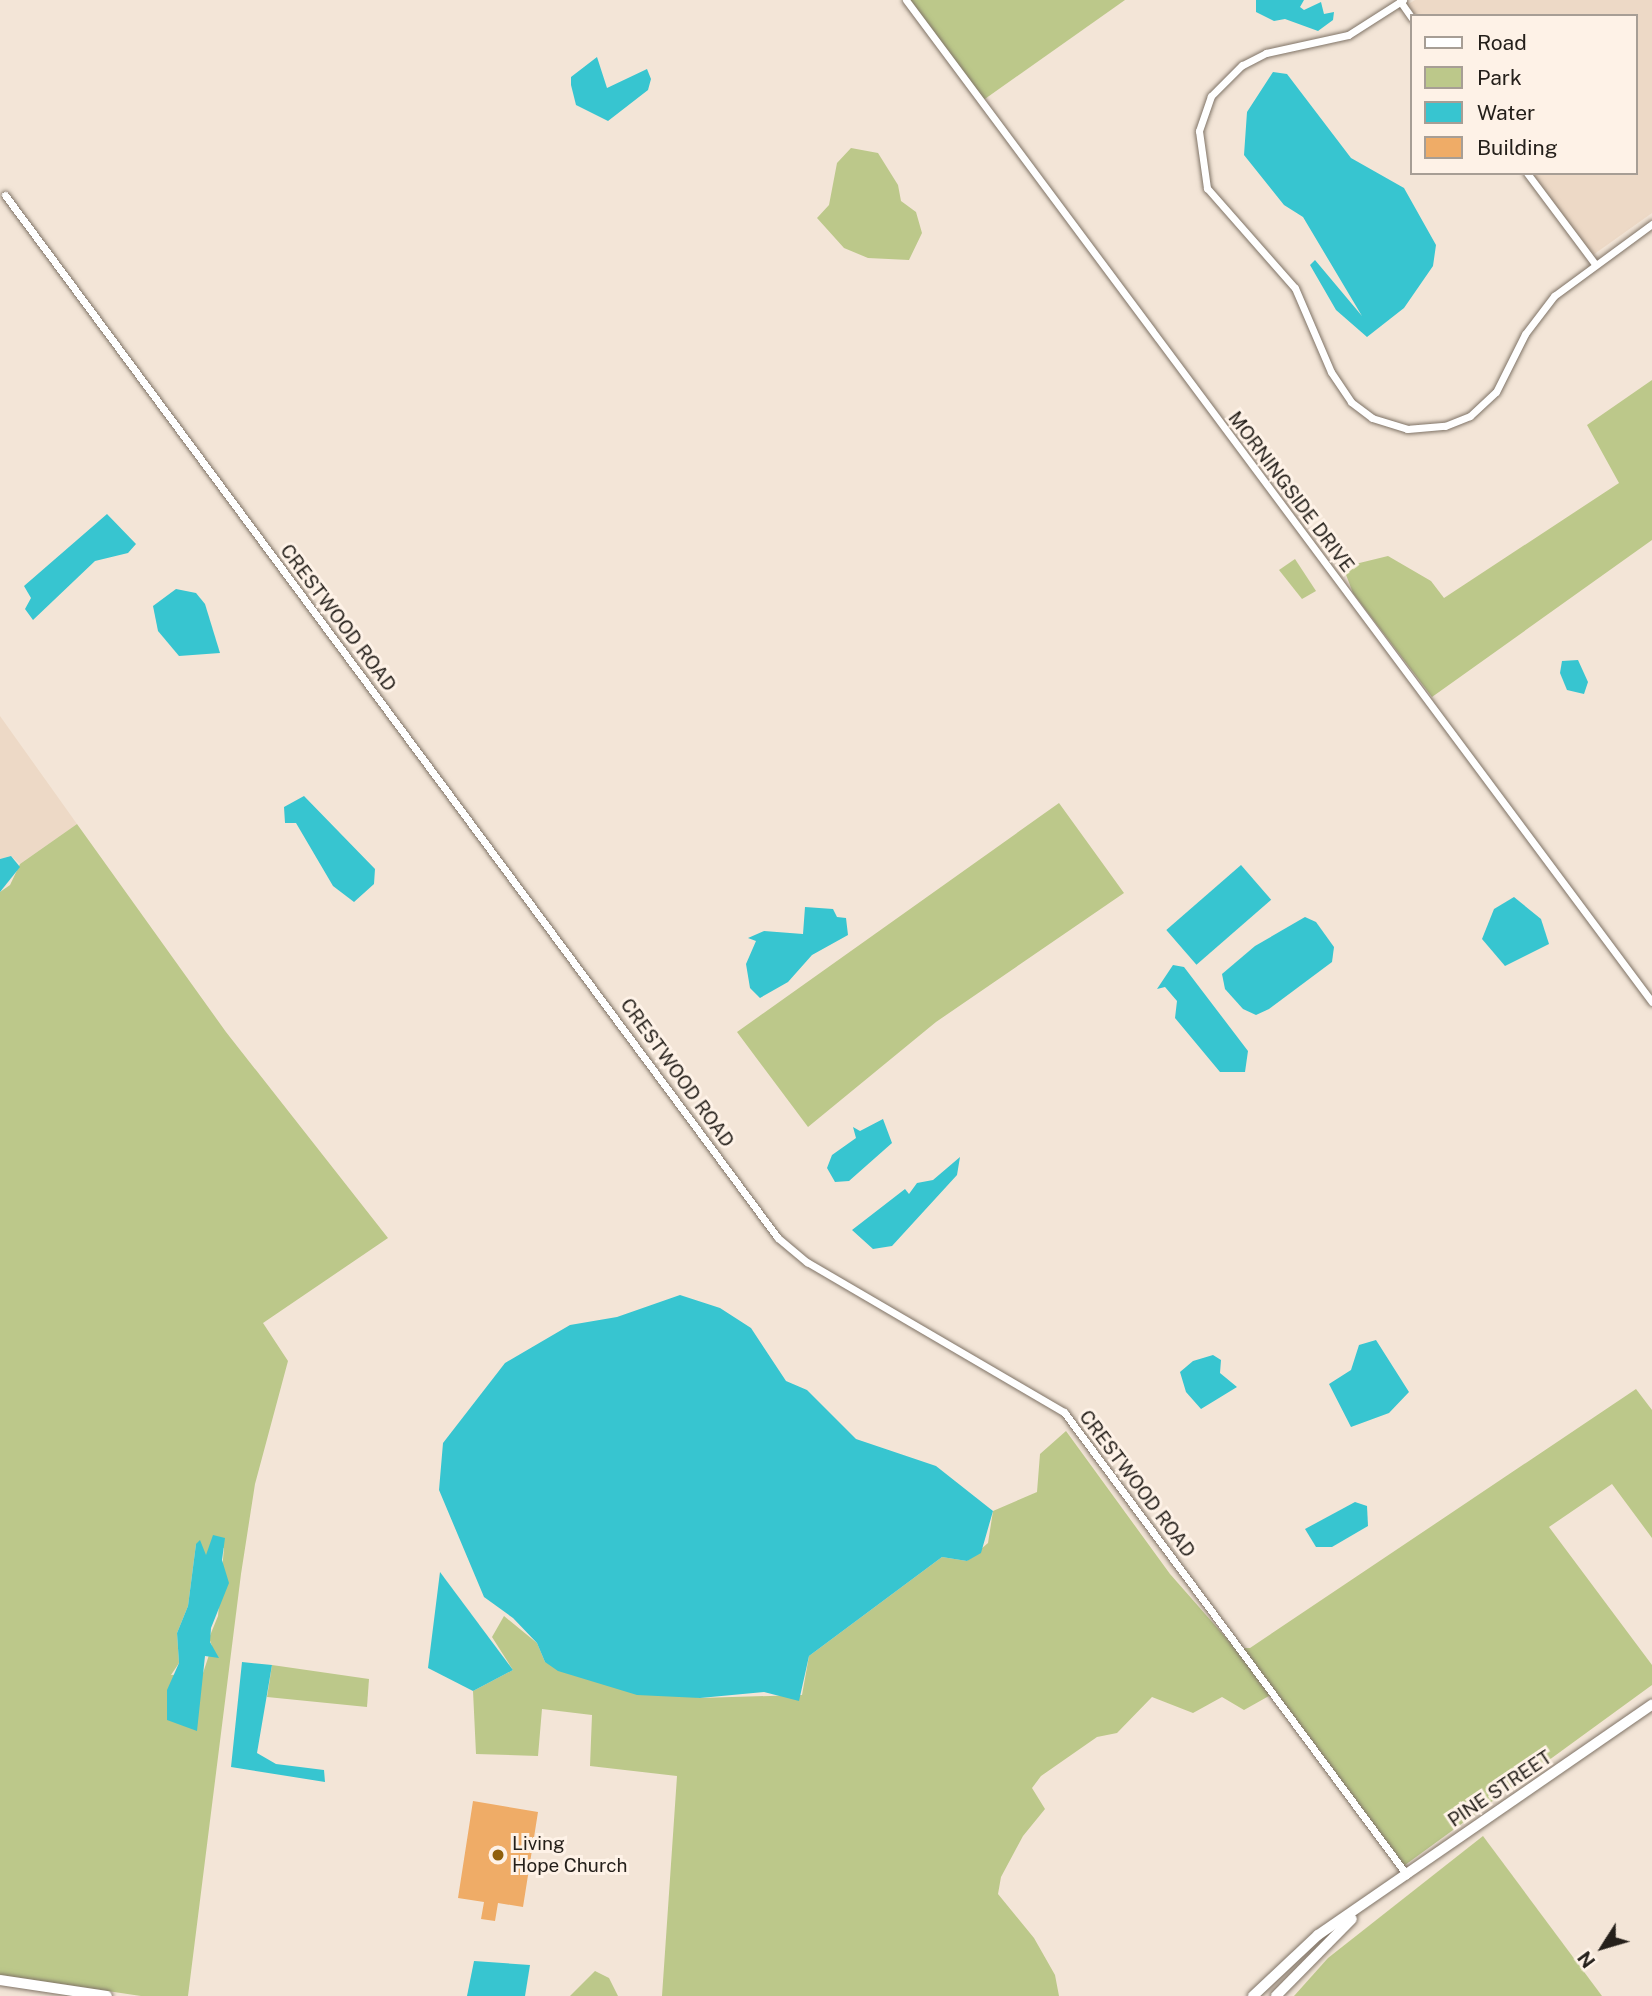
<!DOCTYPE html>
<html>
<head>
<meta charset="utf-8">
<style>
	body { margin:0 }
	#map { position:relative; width:1652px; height:1996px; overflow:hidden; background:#f3e5d7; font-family:"Public Sans",sans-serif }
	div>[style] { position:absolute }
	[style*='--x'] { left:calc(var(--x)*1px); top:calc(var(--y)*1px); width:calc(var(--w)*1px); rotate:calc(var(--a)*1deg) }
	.built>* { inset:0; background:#edd9c6 }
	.green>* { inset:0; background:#bcc88a }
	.water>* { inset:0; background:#37c5d0; transform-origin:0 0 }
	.building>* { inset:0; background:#efac67 }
	.roads { filter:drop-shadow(0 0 2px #7f7366) drop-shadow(0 0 2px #7f7366) }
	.street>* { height:7px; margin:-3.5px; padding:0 3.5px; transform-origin:3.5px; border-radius:3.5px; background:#fff }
	.secondary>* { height:10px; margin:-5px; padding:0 5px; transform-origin:5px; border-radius:5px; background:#fff }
	.dots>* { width:19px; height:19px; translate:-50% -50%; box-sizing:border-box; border:4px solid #fef2e7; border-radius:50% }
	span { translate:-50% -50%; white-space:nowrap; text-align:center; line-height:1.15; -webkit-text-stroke:6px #fef2e7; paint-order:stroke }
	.street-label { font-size:19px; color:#25201b }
	.poi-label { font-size:19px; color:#25201b }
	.left { translate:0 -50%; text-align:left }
	.legend { position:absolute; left:1410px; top:14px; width:228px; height:161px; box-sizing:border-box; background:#fef2e7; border:2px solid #a79e95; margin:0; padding:9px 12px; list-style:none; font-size:21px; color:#25201b }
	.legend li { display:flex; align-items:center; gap:14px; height:35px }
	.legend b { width:35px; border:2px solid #a79e95 }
	.north { position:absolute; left:1568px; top:1912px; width:70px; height:70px; -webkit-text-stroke:5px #fef2e7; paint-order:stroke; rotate:233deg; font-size:19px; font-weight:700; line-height:28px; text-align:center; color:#25201b }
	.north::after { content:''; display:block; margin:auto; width:24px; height:32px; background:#25201b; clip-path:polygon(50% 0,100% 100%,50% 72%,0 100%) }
</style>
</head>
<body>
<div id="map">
	<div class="built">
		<div style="clip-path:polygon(1415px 0,1652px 0,1652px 213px,1593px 255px,1532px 173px,1636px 173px,1636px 16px,1415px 16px,1407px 5px)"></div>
		<div style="clip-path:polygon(0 716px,77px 824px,20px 864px,11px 856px,0 859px)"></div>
	</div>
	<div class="green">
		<div style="clip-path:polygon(904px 0,1125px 0,982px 101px)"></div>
		<div style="clip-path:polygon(851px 148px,878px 153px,898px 185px,901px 201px,916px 212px,922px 233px,909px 260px,868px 258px,844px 248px,817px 218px,829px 205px,837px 163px)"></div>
		<div style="clip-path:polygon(1652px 380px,1652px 540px,1432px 697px,1353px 593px,1343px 567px,1388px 556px,1431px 581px,1444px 598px,1619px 483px,1587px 425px)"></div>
		<div style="clip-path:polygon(1295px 559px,1316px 591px,1302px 599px,1279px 570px)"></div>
		<div style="clip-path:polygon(1059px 803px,1124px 893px,936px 1022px,808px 1127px,737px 1032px)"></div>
		<div style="clip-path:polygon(evenodd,77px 824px,226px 1032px,388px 1238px,263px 1323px,288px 1361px,255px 1484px,241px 1574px,188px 1996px,141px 1996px,0 1975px,0 892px,10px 885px,20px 864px,77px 824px,196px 1544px,206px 1556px,212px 1547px,224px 1548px,218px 1616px,209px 1638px,212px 1646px,203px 1673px,171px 1675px,179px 1663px,177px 1633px,188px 1606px,196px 1544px)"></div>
		<div style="clip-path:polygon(1636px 1389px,1652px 1410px,1652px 1538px,1612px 1484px,1549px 1527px,1652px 1665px,1652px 1685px,1401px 1868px,1276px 1692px,1244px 1710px,1222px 1697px,1193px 1713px,1152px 1697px,1117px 1733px,1097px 1737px,1041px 1776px,1032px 1788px,1045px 1809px,1023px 1836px,1001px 1877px,998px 1894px,1034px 1938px,1055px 1975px,1059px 1996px,662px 1996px,677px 1776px,590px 1766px,592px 1715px,542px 1709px,538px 1756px,476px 1754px,473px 1691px,513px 1670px,492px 1637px,504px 1616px,537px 1643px,545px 1662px,700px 1698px,802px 1695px,809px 1656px,942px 1557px,967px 1561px,988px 1543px,993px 1511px,1037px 1492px,1040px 1454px,1066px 1431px,1170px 1574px,1235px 1648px,1250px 1648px)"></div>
		<div style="clip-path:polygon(272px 1665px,369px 1679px,367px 1707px,267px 1697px)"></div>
		<div style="clip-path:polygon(1483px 1836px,1602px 1996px,1294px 1996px,1328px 1958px)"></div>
		<div style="clip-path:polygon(595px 1971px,609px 1978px,618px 1996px,570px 1996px)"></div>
	</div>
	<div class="water">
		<div style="clip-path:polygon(1256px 0,1304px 0,1300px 7px,1304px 10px,1321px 2px,1324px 14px,1334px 12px,1333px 20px,1318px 31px,1285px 19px,1274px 21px,1256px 12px)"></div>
		<div style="clip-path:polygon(597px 57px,607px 88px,647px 69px,651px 79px,648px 90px,608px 121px,576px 105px,571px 85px,571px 77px)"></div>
		<div style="clip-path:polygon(1273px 72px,1287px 74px,1351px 158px,1404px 188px,1436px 245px,1433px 266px,1404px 308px,1367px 337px,1336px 310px,1310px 265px,1315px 260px,1362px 316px,1303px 217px,1284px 205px,1244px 155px,1247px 112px)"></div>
		<div style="clip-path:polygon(107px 514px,136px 544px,128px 553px,95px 561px,33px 620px,25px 609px,31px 598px,24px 586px)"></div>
		<div style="clip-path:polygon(176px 589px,196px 593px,205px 604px,220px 653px,179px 656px,158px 631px,153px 606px)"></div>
		<div style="clip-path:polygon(1578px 660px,1588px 682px,1584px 694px,1567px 690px,1560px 673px,1562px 661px)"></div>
		<div style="clip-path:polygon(304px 796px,375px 869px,374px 884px,354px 902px,333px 886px,296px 823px,285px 823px,284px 807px)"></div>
		<div style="clip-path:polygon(11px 856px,20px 867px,0 892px,0 859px)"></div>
		<div style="left:1241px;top:865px;width:46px;height:99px;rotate:49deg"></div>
		<div style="clip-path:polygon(1514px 897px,1541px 919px,1549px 944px,1505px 966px,1482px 939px,1494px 909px)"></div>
		<div style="clip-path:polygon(805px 907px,833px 909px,837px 917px,846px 918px,848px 935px,812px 955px,788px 982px,760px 998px,750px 988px,746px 964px,756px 941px,748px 938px,764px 931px,803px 934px)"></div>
		<div style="clip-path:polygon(1305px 917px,1316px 922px,1334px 947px,1332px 962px,1269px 1009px,1256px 1015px,1243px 1009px,1225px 989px,1222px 974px,1255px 946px)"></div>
		<div style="clip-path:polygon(1173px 965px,1184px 967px,1248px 1051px,1245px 1072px,1220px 1072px,1175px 1018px,1177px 1001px,1165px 987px,1157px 989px)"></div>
		<div style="clip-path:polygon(883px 1119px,892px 1143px,849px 1181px,835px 1182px,827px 1168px,832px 1155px,856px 1138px,853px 1127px,860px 1131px)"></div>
		<div style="clip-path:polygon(960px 1157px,957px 1175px,892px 1246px,873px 1249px,852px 1230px,905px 1189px,909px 1194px,917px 1183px,933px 1180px)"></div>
		<div style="clip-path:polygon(680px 1295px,720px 1308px,751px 1328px,786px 1381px,807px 1390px,856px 1439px,936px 1466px,993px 1511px,981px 1553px,967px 1561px,942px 1557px,809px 1656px,799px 1701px,764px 1692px,700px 1698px,637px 1695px,558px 1671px,545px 1662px,537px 1643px,513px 1618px,484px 1597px,439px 1490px,443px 1443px,505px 1363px,570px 1325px,617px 1317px)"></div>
		<div style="clip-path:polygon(1376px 1340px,1409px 1392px,1389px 1413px,1351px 1427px,1329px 1384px,1351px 1370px,1359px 1345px)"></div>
		<div style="clip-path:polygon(1213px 1355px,1221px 1360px,1220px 1373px,1237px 1387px,1201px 1409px,1186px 1392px,1180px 1372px,1193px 1361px)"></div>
		<div style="clip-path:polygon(1355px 1502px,1367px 1506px,1368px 1526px,1332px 1547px,1316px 1547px,1305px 1529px)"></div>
		<div style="clip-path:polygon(213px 1535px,225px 1538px,222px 1560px,229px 1583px,211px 1628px,210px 1642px,219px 1658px,205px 1656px,197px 1731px,167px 1720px,167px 1690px,179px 1663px,177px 1633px,188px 1606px,196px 1544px,200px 1540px,206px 1555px)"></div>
		<div style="clip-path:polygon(440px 1572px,513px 1670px,473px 1691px,428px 1668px)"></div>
		<div style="clip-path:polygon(242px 1662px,272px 1665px,257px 1753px,276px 1764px,324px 1770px,325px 1782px,231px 1767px)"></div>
		<div style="clip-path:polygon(474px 1961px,530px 1965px,525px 1996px,467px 1996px)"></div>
	</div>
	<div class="building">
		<div style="clip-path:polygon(473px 1801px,538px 1812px,523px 1907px,498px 1903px,495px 1921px,481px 1919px,484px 1902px,458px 1898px)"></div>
	</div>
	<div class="roads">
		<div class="street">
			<div style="--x:906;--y:0;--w:1249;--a:53.33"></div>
			<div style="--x:1403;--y:0;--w:65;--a:147.5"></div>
			<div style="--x:1348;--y:35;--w:84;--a:167.6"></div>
			<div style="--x:1266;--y:53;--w:27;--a:153"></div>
			<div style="--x:1242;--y:65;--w:44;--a:135"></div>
			<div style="--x:1211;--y:96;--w:37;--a:109"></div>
			<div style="--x:1199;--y:131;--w:58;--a:82"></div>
			<div style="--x:1207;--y:188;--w:133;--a:48.7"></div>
			<div style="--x:1295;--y:288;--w:91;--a:66.8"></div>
			<div style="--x:1331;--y:372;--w:36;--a:56"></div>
			<div style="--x:1351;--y:402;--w:26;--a:37"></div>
			<div style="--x:1372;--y:418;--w:37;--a:17"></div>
			<div style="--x:1407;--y:429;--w:38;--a:-5"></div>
			<div style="--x:1445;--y:426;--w:27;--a:-22"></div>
			<div style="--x:1470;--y:416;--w:35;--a:-43"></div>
			<div style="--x:1496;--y:392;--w:65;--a:-63.4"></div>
			<div style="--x:1525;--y:334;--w:48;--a:-52.7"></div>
			<div style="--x:1554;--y:296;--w:122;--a:-36.3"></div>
			<div style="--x:1400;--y:1;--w:21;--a:55"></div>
			<div style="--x:1527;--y:173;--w:114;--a:53.2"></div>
			<div style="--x:5;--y:195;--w:1298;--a:53.46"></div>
			<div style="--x:778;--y:1238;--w:38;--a:40"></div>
			<div style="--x:807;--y:1262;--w:298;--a:30.3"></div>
			<div style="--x:1064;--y:1412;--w:576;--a:53.47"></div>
		</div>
		<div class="secondary">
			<div style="--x:0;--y:1980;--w:108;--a:8.5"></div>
			<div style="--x:1253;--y:1996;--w:89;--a:-43.2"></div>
			<div style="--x:1318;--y:1935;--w:406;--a:-34.6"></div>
			<div style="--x:1276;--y:1996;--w:108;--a:-45.4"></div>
		</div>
	</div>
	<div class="dots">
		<div style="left:498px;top:1855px;background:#905f0c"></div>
	</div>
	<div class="street-label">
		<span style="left:1291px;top:492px;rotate:53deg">MORNINGSIDE DRIVE</span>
		<span style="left:338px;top:618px;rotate:53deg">CRESTWOOD ROAD</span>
		<span style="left:677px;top:1073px;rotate:54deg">CRESTWOOD ROAD</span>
		<span style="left:1137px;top:1484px;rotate:53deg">CRESTWOOD ROAD</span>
		<span style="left:1500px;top:1789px;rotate:-34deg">PINE STREET</span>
	</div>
	<div class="poi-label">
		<span class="left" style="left:512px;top:1855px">Living<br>Hope Church</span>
	</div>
	<ul class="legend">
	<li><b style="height:9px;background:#fff"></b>Road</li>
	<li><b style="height:19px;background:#bcc88a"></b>Park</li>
	<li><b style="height:19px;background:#37c5d0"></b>Water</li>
	<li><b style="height:19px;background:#efac67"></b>Building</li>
	</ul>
	<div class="north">N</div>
</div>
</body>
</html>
